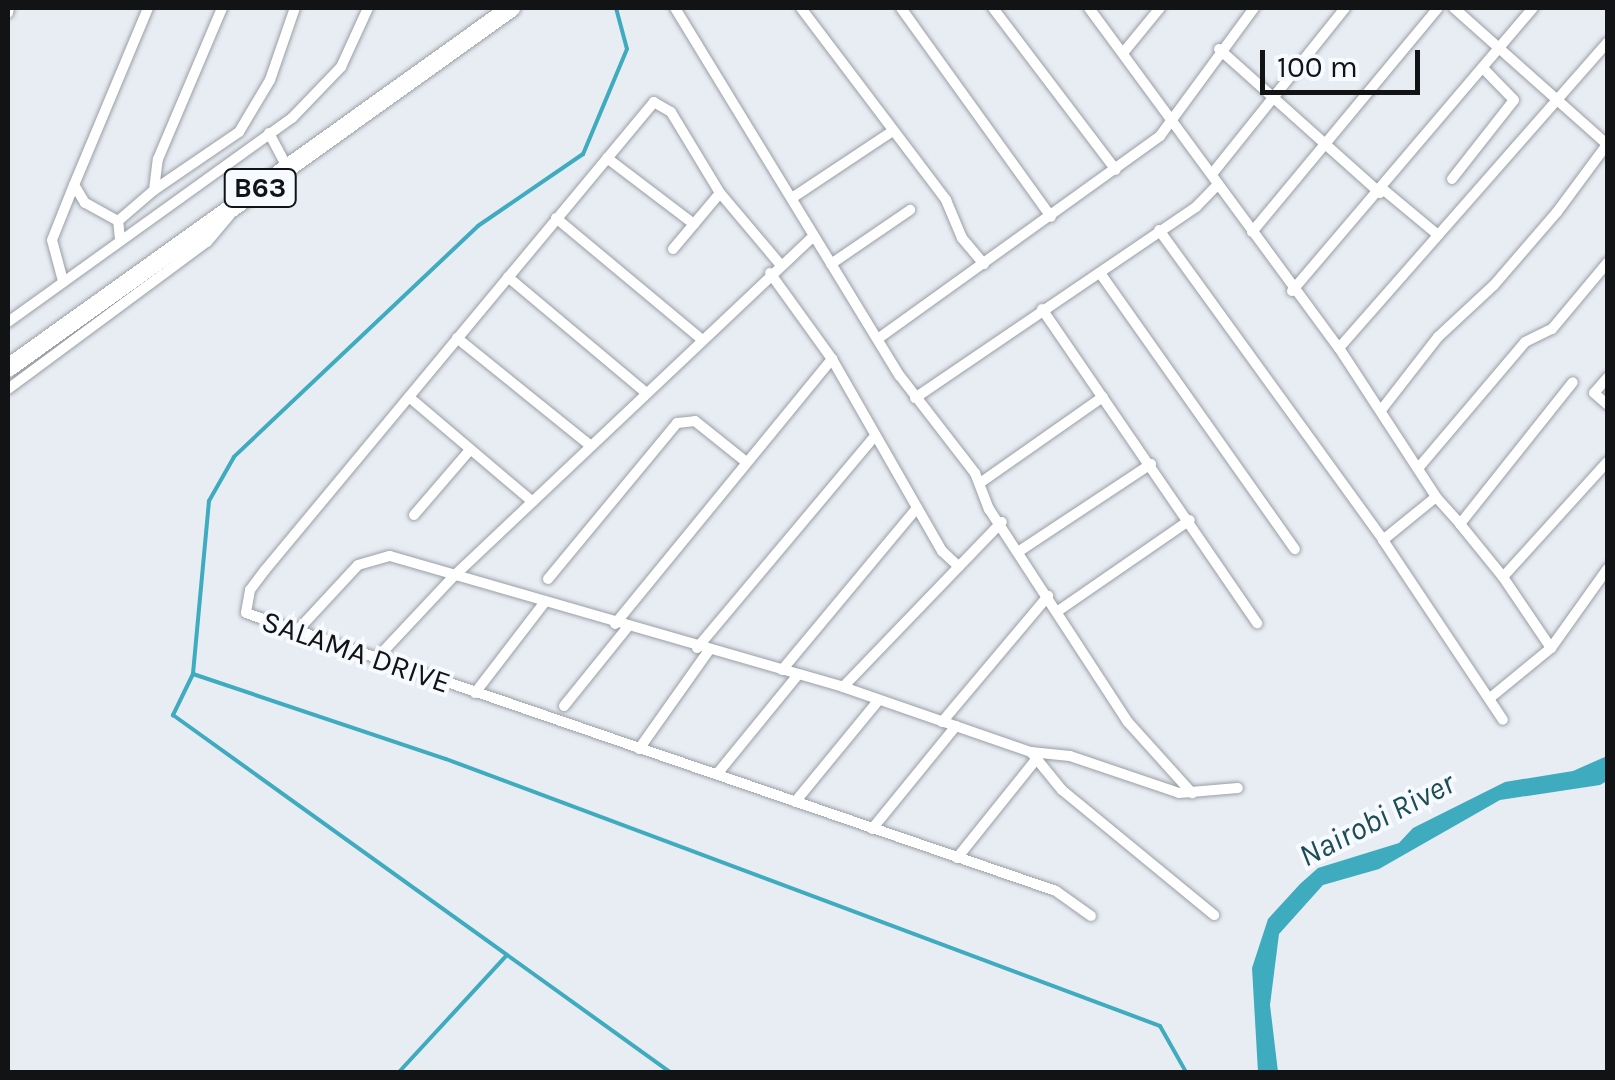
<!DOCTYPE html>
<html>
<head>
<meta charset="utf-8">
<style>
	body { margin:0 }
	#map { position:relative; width:1615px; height:1080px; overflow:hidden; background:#e8edf4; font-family:Karla,sans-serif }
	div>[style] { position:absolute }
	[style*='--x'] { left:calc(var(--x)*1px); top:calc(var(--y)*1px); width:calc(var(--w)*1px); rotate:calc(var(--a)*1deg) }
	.water>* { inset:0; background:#3eabbf }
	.stream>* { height:4px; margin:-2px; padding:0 2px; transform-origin:2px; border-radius:2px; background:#3eabbf }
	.roads { filter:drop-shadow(0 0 2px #9a9fa5) drop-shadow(0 0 2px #9a9fa5) }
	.minor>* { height:10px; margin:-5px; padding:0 5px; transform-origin:5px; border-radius:5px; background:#fff }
	.trunk>* { height:18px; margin:-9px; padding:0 9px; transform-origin:9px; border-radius:9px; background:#fff }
	span { translate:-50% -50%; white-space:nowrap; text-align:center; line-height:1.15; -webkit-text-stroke:8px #f7faff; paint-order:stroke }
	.shield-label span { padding:2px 8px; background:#f7faff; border:2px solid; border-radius:8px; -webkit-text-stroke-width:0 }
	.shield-label { font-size:28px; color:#111315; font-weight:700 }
	.street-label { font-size:30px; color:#111315 }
	.water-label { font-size:32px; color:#1d4c54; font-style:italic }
	.frame { position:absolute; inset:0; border:10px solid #111315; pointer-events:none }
	.scale { position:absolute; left:1260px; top:50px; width:160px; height:45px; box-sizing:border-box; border:5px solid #111315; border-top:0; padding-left:12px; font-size:30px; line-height:35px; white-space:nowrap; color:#111315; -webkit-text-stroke:8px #f7faff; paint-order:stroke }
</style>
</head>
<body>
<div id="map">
	<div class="water">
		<div style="clip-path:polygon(1607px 756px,1607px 781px,1600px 785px,1500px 800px,1379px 869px,1323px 885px,1279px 934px,1270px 1005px,1278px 1072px,1258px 1072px,1252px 968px,1268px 919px,1300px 884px,1318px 868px,1399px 843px,1413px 828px,1505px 782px,1573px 771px)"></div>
	</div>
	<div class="stream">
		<div style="--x:616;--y:8;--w:42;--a:75"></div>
		<div style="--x:627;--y:49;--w:114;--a:112.7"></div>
		<div style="--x:583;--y:154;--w:127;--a:145.6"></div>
		<div style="--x:478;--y:226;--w:336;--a:136.6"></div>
		<div style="--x:234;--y:457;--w:51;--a:119.6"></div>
		<div style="--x:209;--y:501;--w:174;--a:95.3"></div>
		<div style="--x:193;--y:674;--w:46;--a:116"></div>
		<div style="--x:173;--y:715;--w:612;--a:35.69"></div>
		<div style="--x:193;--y:674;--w:267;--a:18.6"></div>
		<div style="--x:446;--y:759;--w:762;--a:20.5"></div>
		<div style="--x:1160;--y:1026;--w:53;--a:60.5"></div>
		<div style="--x:399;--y:1072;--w:159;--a:-47.3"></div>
	</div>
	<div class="roads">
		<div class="minor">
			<div style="--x:675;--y:8;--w:431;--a:58.6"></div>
			<div style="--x:900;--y:376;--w:123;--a:52.3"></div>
			<div style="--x:975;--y:473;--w:39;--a:69"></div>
			<div style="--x:989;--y:509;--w:254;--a:56.9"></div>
			<div style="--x:1128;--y:722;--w:96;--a:48"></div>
			<div style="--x:801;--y:8;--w:241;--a:52.9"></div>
			<div style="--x:946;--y:200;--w:41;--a:67.2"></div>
			<div style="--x:962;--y:238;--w:34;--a:50"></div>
			<div style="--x:901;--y:8;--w:257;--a:54.3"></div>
			<div style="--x:993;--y:8;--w:203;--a:52.8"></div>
			<div style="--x:1089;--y:8;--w:422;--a:53.7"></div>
			<div style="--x:1339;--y:348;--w:178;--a:56.9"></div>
			<div style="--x:1454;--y:8;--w:206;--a:41.7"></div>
			<div style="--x:8;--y:13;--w:5;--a:-79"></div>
			<div style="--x:1219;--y:49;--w:216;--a:41.8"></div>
			<div style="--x:1123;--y:53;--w:58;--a:-50.6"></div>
			<div style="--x:269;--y:133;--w:40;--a:62"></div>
			<div style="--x:607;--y:158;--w:109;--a:37.2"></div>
			<div style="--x:694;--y:224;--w:40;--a:-50"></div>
			<div style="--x:1212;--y:174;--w:213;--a:-51.3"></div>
			<div style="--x:1452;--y:179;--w:100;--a:-51.9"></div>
			<div style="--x:1514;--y:100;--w:45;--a:-134.1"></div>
			<div style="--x:154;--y:190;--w:103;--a:-34.3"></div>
			<div style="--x:239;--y:132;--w:61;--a:-59.2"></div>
			<div style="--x:270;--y:80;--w:76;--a:-70.9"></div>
			<div style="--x:1384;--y:190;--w:70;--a:39.8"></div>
			<div style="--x:792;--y:198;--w:118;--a:-33.6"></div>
			<div style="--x:556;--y:218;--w:189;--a:39.8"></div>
			<div style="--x:118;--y:221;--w:38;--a:-151"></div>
			<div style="--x:85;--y:203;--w:21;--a:-121"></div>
			<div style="--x:74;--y:185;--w:192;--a:-67.3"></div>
			<div style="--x:1159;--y:230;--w:382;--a:54.1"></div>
			<div style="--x:1383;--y:540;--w:216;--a:56.3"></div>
			<div style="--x:1252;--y:232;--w:291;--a:-50.3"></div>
			<div style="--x:120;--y:239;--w:18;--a:-96"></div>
			<div style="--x:118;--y:221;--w:48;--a:-40.7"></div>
			<div style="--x:154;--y:190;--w:31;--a:-83"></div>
			<div style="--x:158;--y:159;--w:164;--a:-67"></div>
			<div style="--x:673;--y:249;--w:33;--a:-50"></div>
			<div style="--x:779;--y:263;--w:92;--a:-130.1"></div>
			<div style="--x:720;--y:193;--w:95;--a:-121.2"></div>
			<div style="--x:671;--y:112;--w:20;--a:-150"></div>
			<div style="--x:654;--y:102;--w:609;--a:129.73"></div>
			<div style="--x:265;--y:570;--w:25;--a:127"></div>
			<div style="--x:250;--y:590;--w:23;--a:100"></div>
			<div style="--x:246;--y:613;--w:856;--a:18.94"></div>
			<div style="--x:1056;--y:891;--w:43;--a:35.5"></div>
			<div style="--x:831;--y:264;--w:96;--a:-34.4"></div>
			<div style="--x:770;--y:273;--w:106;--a:54.2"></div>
			<div style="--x:832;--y:359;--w:221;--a:60.2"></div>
			<div style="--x:942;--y:551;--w:23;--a:43"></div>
			<div style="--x:1100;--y:273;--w:338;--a:54.8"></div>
			<div style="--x:508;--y:277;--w:180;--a:40"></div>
			<div style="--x:63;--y:281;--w:42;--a:-105"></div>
			<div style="--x:52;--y:240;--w:59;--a:-68.2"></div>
			<div style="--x:1292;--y:291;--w:372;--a:-49.6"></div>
			<div style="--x:1042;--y:309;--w:381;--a:55.6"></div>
			<div style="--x:8;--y:322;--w:350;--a:-35.7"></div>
			<div style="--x:292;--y:118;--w:71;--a:-46.1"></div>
			<div style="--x:341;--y:67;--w:65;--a:-65.4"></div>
			<div style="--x:457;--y:338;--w:172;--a:38.9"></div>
			<div style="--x:879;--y:338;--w:346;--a:-35.7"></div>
			<div style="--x:1160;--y:136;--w:159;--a:-53.7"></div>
			<div style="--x:1339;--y:348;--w:407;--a:-48.7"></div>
			<div style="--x:1608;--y:377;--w:21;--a:131"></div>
			<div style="--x:1594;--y:393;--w:18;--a:41"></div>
			<div style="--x:8;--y:389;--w:247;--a:-36.5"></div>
			<div style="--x:207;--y:242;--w:35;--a:-50"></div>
			<div style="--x:409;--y:397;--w:162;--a:40.3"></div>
			<div style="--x:915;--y:398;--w:340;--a:-34.2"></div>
			<div style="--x:1196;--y:207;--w:32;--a:-46"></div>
			<div style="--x:1382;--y:409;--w:91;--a:-52.1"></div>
			<div style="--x:1438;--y:337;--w:76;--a:-42.9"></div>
			<div style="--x:1494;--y:285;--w:96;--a:-49.2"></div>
			<div style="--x:1557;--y:212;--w:86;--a:-53.5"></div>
			<div style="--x:1420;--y:466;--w:162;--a:-49.7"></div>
			<div style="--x:1525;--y:342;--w:30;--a:-26"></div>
			<div style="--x:1552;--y:329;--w:87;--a:-50.1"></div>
			<div style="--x:980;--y:483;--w:150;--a:-35"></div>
			<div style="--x:414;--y:515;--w:86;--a:-49.3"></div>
			<div style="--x:1460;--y:524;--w:68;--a:50.9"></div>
			<div style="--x:1383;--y:540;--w:68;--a:-39.1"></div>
			<div style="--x:1436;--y:497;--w:36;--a:48"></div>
			<div style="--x:1460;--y:524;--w:181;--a:-51.5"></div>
			<div style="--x:1021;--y:550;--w:156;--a:-33.5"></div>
			<div style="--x:548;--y:579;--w:202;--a:-50.4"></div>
			<div style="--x:677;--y:423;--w:18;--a:-6"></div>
			<div style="--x:695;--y:421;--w:64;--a:38.7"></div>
			<div style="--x:1058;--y:611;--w:160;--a:-34.6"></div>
			<div style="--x:615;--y:624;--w:343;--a:-50.7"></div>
			<div style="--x:296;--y:632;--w:91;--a:-47.2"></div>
			<div style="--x:358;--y:565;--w:33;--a:-16"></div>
			<div style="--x:390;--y:556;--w:472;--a:16.1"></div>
			<div style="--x:843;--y:687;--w:229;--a:-46.1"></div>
			<div style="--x:697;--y:648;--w:274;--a:-50"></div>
			<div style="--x:1551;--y:648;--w:98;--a:-54.5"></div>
			<div style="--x:376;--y:659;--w:114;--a:-46.8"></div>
			<div style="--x:454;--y:576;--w:494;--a:-43.4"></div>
			<div style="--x:782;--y:670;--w:211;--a:-50.2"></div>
			<div style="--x:843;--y:687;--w:199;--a:19.1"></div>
			<div style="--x:1031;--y:752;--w:49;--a:50.8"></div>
			<div style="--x:1062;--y:790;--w:197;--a:39.4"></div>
			<div style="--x:475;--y:693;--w:113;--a:-52.5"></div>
			<div style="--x:1490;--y:698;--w:79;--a:-39.3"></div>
			<div style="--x:1551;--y:648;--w:86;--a:-124.1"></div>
			<div style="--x:1503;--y:577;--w:156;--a:-47.8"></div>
			<div style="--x:564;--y:706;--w:100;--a:-51.1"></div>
			<div style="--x:942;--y:722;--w:165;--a:-49.9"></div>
			<div style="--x:639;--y:749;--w:121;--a:-54.7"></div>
			<div style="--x:1031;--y:752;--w:39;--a:6"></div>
			<div style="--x:1070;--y:756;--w:115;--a:18.7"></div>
			<div style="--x:1179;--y:793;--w:59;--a:-4.8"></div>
			<div style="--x:717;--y:774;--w:127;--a:-50.8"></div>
			<div style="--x:795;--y:802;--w:131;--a:-50.6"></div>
			<div style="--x:872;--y:829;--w:133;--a:-50.8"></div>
			<div style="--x:957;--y:858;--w:123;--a:-51.3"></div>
		</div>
		<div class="trunk">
			<div style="--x:8;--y:368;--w:619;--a:-35.59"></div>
		</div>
	</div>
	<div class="shield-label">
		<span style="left:260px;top:188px">B63</span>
	</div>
	<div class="street-label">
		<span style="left:356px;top:652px;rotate:19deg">SALAMA DRIVE</span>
	</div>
	<div class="water-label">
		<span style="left:1377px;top:820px;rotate:-27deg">Nairobi River</span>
	</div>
	<div class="frame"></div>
	<div class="scale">100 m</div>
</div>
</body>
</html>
